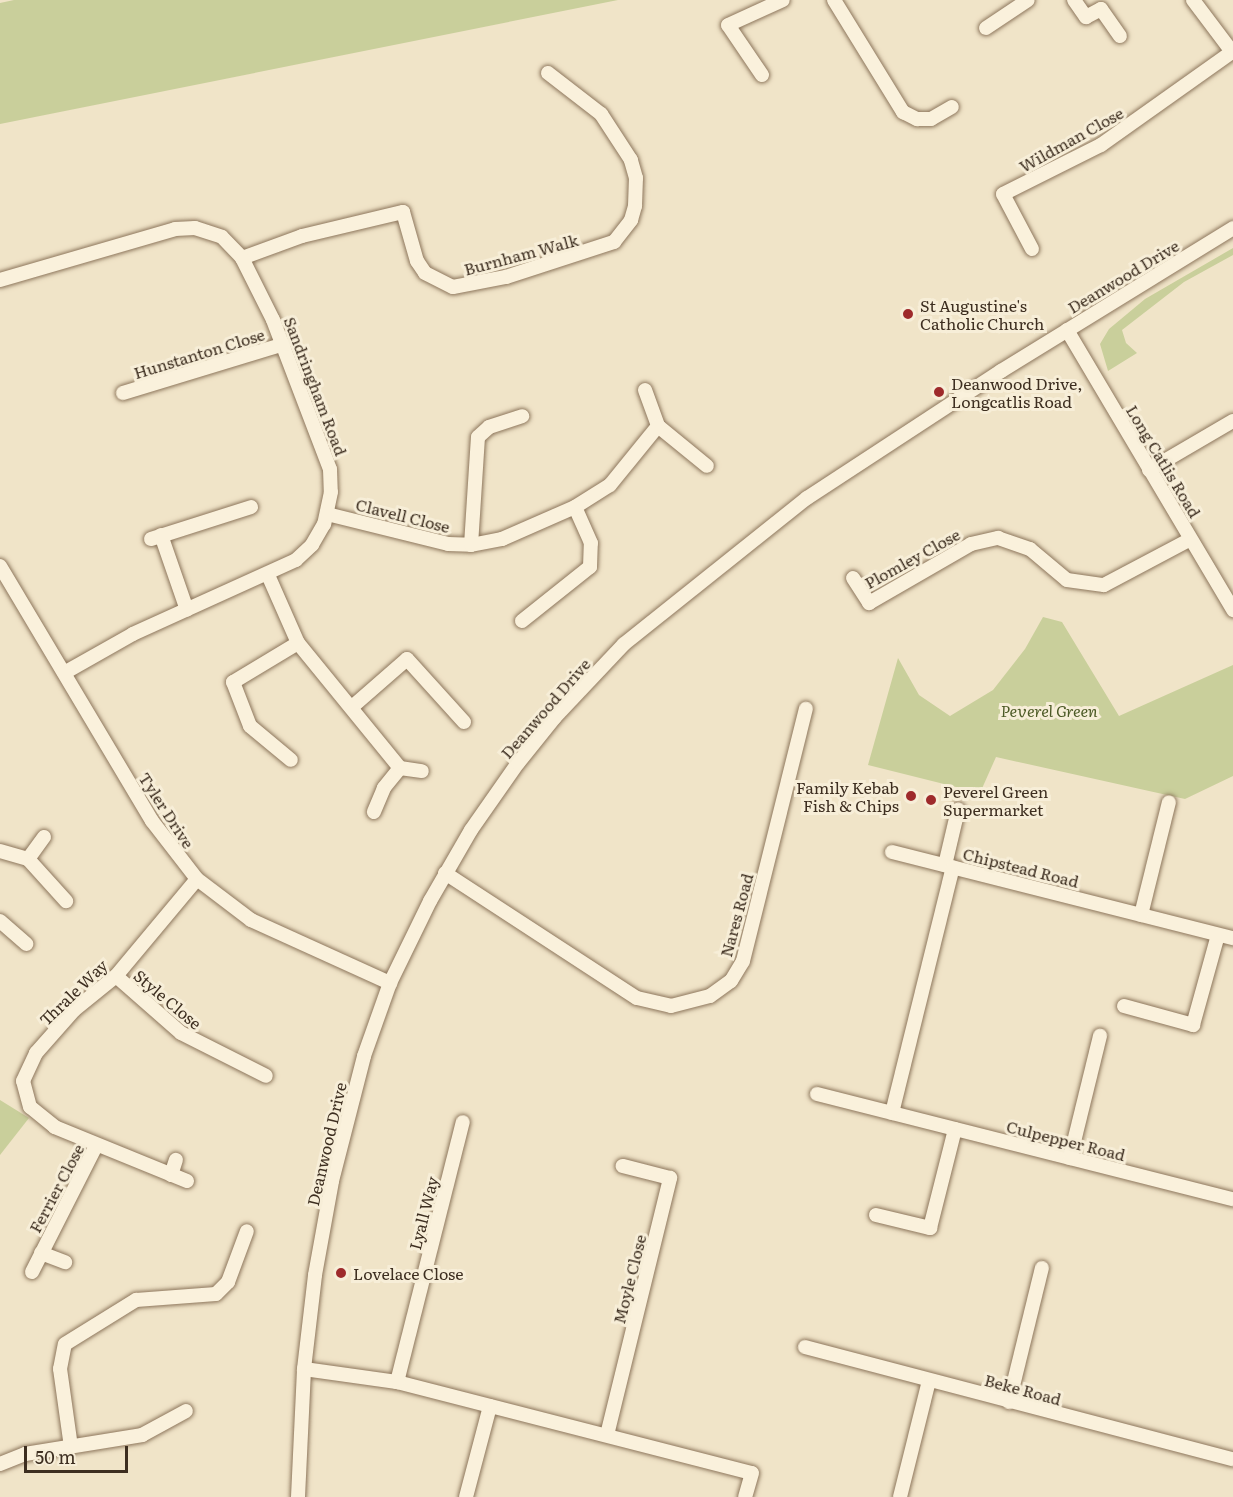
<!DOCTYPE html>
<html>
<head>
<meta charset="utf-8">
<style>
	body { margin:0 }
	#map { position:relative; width:1233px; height:1497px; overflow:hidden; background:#f0e4c8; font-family:Literata,serif }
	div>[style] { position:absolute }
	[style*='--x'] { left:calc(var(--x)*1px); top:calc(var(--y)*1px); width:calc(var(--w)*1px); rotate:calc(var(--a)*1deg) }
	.green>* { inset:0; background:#c9cf9b }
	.roads { filter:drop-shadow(0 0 2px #8d765c) drop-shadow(0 0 2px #8d765c) }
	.minor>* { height:14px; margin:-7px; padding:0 7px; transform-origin:7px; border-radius:7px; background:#faf1dc }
	.dots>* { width:16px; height:16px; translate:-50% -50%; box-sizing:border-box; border:3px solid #f7eed8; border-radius:50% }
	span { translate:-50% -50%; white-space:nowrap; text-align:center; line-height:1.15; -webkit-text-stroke:6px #f7eed8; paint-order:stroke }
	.street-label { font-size:16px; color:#3d2e20 }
	.poi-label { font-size:16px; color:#3d2e20 }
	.left { translate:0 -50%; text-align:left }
	.right { translate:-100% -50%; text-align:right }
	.park-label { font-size:16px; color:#4d5a26; font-style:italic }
	.scale { position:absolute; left:24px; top:1446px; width:104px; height:27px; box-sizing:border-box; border:3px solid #3d2e20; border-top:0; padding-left:8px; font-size:18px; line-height:21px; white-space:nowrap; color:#3d2e20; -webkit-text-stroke:4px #f7eed8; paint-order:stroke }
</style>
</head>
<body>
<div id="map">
	<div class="green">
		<div style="clip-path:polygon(14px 0,618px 0,0 124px,0 3px)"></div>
		<div style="clip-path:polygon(1233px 248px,1233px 255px,1184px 282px,1122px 330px,1126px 343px,1137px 353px,1108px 371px,1100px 344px,1109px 329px,1145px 299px)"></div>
		<div style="clip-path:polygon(1043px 617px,1062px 622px,1119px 716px,1233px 665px,1233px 776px,1185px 799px,996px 757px,980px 793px,868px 765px,898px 658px,919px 695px,950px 716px,993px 690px,1025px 649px)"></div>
		<div style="clip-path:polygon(0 1100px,29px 1118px,0 1155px)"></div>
	</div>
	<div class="roads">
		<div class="minor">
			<div style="--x:834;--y:0;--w:132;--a:58.4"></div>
			<div style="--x:903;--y:112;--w:16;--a:27"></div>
			<div style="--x:917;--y:119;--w:14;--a:0"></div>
			<div style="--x:931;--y:119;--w:24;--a:-30"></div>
			<div style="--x:1074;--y:0;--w:21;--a:55"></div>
			<div style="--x:1086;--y:17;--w:17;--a:-28"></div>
			<div style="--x:1101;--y:9;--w:33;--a:55"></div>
			<div style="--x:1193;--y:0;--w:66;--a:53"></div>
			<div style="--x:986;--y:28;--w:50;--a:-33.7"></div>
			<div style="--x:762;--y:75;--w:60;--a:-124.2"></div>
			<div style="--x:728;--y:25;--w:60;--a:-24.4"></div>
			<div style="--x:1032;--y:249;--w:62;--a:-117.8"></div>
			<div style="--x:1003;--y:194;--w:110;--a:-26.6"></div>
			<div style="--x:1101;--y:145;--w:161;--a:-35.4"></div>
			<div style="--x:242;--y:258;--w:64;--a:-20.1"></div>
			<div style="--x:302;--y:236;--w:104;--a:-13.4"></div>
			<div style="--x:403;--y:212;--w:51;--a:74.1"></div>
			<div style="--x:417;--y:261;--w:14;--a:56"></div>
			<div style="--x:425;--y:273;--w:31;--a:27"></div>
			<div style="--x:453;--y:287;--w:54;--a:-10.7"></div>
			<div style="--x:506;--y:277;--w:114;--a:-18"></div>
			<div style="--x:614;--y:242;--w:28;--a:-52"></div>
			<div style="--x:631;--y:220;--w:15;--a:-74"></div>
			<div style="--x:635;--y:206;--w:28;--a:-88"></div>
			<div style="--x:636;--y:178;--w:19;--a:-106"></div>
			<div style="--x:631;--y:160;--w:55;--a:-123.1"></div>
			<div style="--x:601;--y:114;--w:67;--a:-142.3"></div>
			<div style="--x:0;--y:280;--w:182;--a:-16.2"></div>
			<div style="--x:175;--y:229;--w:20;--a:-3"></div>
			<div style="--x:195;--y:228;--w:28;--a:18"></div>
			<div style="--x:222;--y:237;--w:29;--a:46"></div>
			<div style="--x:242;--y:258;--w:69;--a:63.4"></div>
			<div style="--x:273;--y:320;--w:160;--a:69.1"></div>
			<div style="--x:330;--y:469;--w:23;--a:88"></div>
			<div style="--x:331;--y:492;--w:33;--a:102"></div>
			<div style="--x:324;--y:524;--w:24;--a:120"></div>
			<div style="--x:312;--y:545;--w:22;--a:137"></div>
			<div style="--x:296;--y:560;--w:179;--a:155.6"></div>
			<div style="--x:133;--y:634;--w:79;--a:150.5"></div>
			<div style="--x:1067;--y:330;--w:326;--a:59.3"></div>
			<div style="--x:645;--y:390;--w:38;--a:70"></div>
			<div style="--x:658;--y:426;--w:63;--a:39.2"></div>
			<div style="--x:123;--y:393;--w:168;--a:-16.9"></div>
			<div style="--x:1149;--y:470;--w:97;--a:-30.3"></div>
			<div style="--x:327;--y:514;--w:125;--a:13.9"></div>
			<div style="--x:448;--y:544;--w:23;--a:2"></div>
			<div style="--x:471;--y:545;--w:32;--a:-11"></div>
			<div style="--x:502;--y:539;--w:80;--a:-23.7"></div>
			<div style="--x:575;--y:507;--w:41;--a:-32.2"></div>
			<div style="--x:610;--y:485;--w:76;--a:-50.9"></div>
			<div style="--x:161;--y:535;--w:79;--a:70.9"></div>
			<div style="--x:151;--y:539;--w:105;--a:-17.7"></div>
			<div style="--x:471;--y:545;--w:108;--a:-86.3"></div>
			<div style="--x:478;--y:437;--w:15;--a:-42"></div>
			<div style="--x:489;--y:427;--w:35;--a:-18"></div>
			<div style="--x:0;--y:566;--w:297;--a:59.2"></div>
			<div style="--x:152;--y:821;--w:73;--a:52.2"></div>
			<div style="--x:197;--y:879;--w:68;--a:37.2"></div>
			<div style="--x:251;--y:920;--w:153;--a:24.4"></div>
			<div style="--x:268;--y:575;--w:74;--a:66.2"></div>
			<div style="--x:298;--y:643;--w:76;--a:149"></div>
			<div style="--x:233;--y:682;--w:47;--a:68.9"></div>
			<div style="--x:250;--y:726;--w:53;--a:39.7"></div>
			<div style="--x:853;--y:578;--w:30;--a:57"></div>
			<div style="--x:869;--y:603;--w:118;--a:-30"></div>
			<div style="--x:971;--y:544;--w:28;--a:-13"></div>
			<div style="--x:998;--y:538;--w:34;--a:19"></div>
			<div style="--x:1030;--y:549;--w:48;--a:40"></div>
			<div style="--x:1067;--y:580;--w:37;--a:8"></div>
			<div style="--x:1104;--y:585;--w:98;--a:-27.9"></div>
			<div style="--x:522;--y:621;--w:87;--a:-38.5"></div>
			<div style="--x:590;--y:567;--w:24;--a:-88"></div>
			<div style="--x:591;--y:543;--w:39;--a:-114"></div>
			<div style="--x:298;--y:643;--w:161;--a:50.8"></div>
			<div style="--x:400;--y:768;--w:26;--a:129"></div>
			<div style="--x:384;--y:788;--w:26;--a:113"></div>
			<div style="--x:352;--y:707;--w:73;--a:-41.1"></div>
			<div style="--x:407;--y:659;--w:85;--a:47.9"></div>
			<div style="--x:400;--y:768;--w:22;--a:8"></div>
			<div style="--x:44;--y:837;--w:27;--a:126"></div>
			<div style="--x:28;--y:859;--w:57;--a:47.9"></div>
			<div style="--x:0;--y:851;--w:29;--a:16"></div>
			<div style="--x:892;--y:852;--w:352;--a:14.2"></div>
			<div style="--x:945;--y:865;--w:57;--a:-76.7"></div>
			<div style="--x:445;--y:873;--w:229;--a:33.1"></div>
			<div style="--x:637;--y:998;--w:35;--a:13"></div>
			<div style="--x:671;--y:1006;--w:40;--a:-14.4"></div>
			<div style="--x:710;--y:996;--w:26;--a:-36"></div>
			<div style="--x:731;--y:981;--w:23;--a:-59"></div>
			<div style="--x:743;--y:961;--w:260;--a:-76"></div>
			<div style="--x:1141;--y:915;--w:116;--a:-76.1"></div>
			<div style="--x:0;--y:921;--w:35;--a:41"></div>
			<div style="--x:116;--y:976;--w:86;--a:41.2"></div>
			<div style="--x:181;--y:1033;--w:95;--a:26.8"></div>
			<div style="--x:1124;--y:1006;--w:72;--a:15.4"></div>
			<div style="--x:1193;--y:1025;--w:93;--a:-74.5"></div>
			<div style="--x:817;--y:1094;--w:429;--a:14.2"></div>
			<div style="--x:892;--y:1113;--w:253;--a:-76.1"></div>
			<div style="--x:1070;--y:1158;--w:126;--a:-76.2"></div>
			<div style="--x:171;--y:1175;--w:16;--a:-72"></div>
			<div style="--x:187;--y:1181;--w:143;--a:-157.8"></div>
			<div style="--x:55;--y:1127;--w:32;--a:-141"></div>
			<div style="--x:30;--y:1107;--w:27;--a:-105"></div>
			<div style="--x:23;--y:1081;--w:31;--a:-65"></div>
			<div style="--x:36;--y:1053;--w:57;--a:-48.5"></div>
			<div style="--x:74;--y:1010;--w:54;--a:-39"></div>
			<div style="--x:116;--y:976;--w:126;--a:-50.1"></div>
			<div style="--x:876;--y:1215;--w:56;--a:13.5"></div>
			<div style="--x:930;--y:1228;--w:102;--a:-75.8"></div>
			<div style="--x:41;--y:1253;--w:26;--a:21"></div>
			<div style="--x:32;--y:1272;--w:141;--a:-63.1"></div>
			<div style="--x:805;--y:1347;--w:442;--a:14.7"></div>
			<div style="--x:304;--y:1369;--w:94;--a:8"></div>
			<div style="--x:397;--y:1382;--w:366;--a:14.4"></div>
			<div style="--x:752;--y:1473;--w:25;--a:106"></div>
			<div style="--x:397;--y:1382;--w:268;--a:-75.8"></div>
			<div style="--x:1009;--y:1402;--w:138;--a:-76.2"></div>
			<div style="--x:607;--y:1435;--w:265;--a:-76.2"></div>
			<div style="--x:670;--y:1178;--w:49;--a:-165.7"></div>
			<div style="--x:71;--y:1447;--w:79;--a:-98"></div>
			<div style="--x:60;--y:1369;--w:25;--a:-79"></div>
			<div style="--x:65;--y:1344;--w:84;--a:-31.8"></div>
			<div style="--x:136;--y:1300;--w:80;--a:-4.3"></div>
			<div style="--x:216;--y:1294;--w:17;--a:-45"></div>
			<div style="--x:228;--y:1282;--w:54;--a:-69.6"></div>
			<div style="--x:0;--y:1464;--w:27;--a:-22"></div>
			<div style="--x:25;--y:1454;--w:119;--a:-9.2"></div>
			<div style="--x:142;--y:1435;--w:50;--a:-28.6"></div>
			<div style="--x:298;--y:1497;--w:128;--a:-87.3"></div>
			<div style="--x:304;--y:1369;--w:95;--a:-83.3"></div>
			<div style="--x:315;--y:1275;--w:96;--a:-79.7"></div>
			<div style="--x:332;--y:1181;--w:129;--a:-75.6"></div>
			<div style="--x:364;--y:1056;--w:77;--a:-70.4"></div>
			<div style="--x:390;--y:983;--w:91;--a:-64"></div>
			<div style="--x:430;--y:901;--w:82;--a:-60"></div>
			<div style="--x:471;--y:830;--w:82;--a:-55"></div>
			<div style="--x:518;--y:763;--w:59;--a:-51.2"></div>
			<div style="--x:555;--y:717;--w:100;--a:-46.6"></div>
			<div style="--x:624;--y:644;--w:234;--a:-38.6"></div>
			<div style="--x:807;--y:498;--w:232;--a:-33.2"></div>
			<div style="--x:1001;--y:371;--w:273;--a:-31.6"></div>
			<div style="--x:466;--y:1497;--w:94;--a:-75.2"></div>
			<div style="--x:900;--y:1497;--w:120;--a:-76"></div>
		</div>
	</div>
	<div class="dots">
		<div style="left:908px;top:314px;background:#9e2a2b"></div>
		<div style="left:939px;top:392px;background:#9e2a2b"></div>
		<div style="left:911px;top:796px;background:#9e2a2b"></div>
		<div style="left:931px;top:800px;background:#9e2a2b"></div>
		<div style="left:341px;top:1273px;background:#9e2a2b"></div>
	</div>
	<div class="street-label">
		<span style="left:1071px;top:139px;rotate:-29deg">Wildman Close</span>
		<span style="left:521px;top:254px;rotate:-15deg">Burnham Walk</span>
		<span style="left:1123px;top:276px;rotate:-31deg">Deanwood Drive</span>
		<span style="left:199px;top:353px;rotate:-17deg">Hunstanton Close</span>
		<span style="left:316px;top:386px;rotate:69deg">Sandringham Road</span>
		<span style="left:1164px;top:461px;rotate:59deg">Long Catlis Road</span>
		<span style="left:403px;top:515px;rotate:14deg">Clavell Close</span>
		<span style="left:912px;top:558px;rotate:-29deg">Plomley Close</span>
		<span style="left:545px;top:708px;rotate:-49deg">Deanwood Drive</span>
		<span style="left:167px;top:810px;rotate:57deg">Tyler Drive</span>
		<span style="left:1021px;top:867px;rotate:14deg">Chipstead Road</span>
		<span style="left:736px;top:915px;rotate:-75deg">Nares Road</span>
		<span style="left:73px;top:992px;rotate:-44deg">Thrale Way</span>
		<span style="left:168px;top:999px;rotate:40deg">Style Close</span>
		<span style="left:1066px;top:1140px;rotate:14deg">Culpepper Road</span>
		<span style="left:326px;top:1144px;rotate:-77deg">Deanwood Drive</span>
		<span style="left:56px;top:1188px;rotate:-62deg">Ferrier Close</span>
		<span style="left:423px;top:1213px;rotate:-76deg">Lyall Way</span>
		<span style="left:629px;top:1279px;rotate:-76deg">Moyle Close</span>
		<span style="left:1023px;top:1389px;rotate:15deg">Beke Road</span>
	</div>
	<div class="poi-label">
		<span class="left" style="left:920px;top:314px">St Augustine's<br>Catholic Church</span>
		<span class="left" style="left:951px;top:392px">Deanwood Drive,<br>Longcatlis Road</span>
		<span class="right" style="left:899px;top:796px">Family Kebab<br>Fish &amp; Chips</span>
		<span class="left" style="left:943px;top:800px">Peverel Green<br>Supermarket</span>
		<span class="left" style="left:353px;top:1273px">Lovelace Close</span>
	</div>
	<div class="park-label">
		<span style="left:1049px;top:710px">Peverel Green</span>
	</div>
	<div class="scale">50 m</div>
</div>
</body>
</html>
